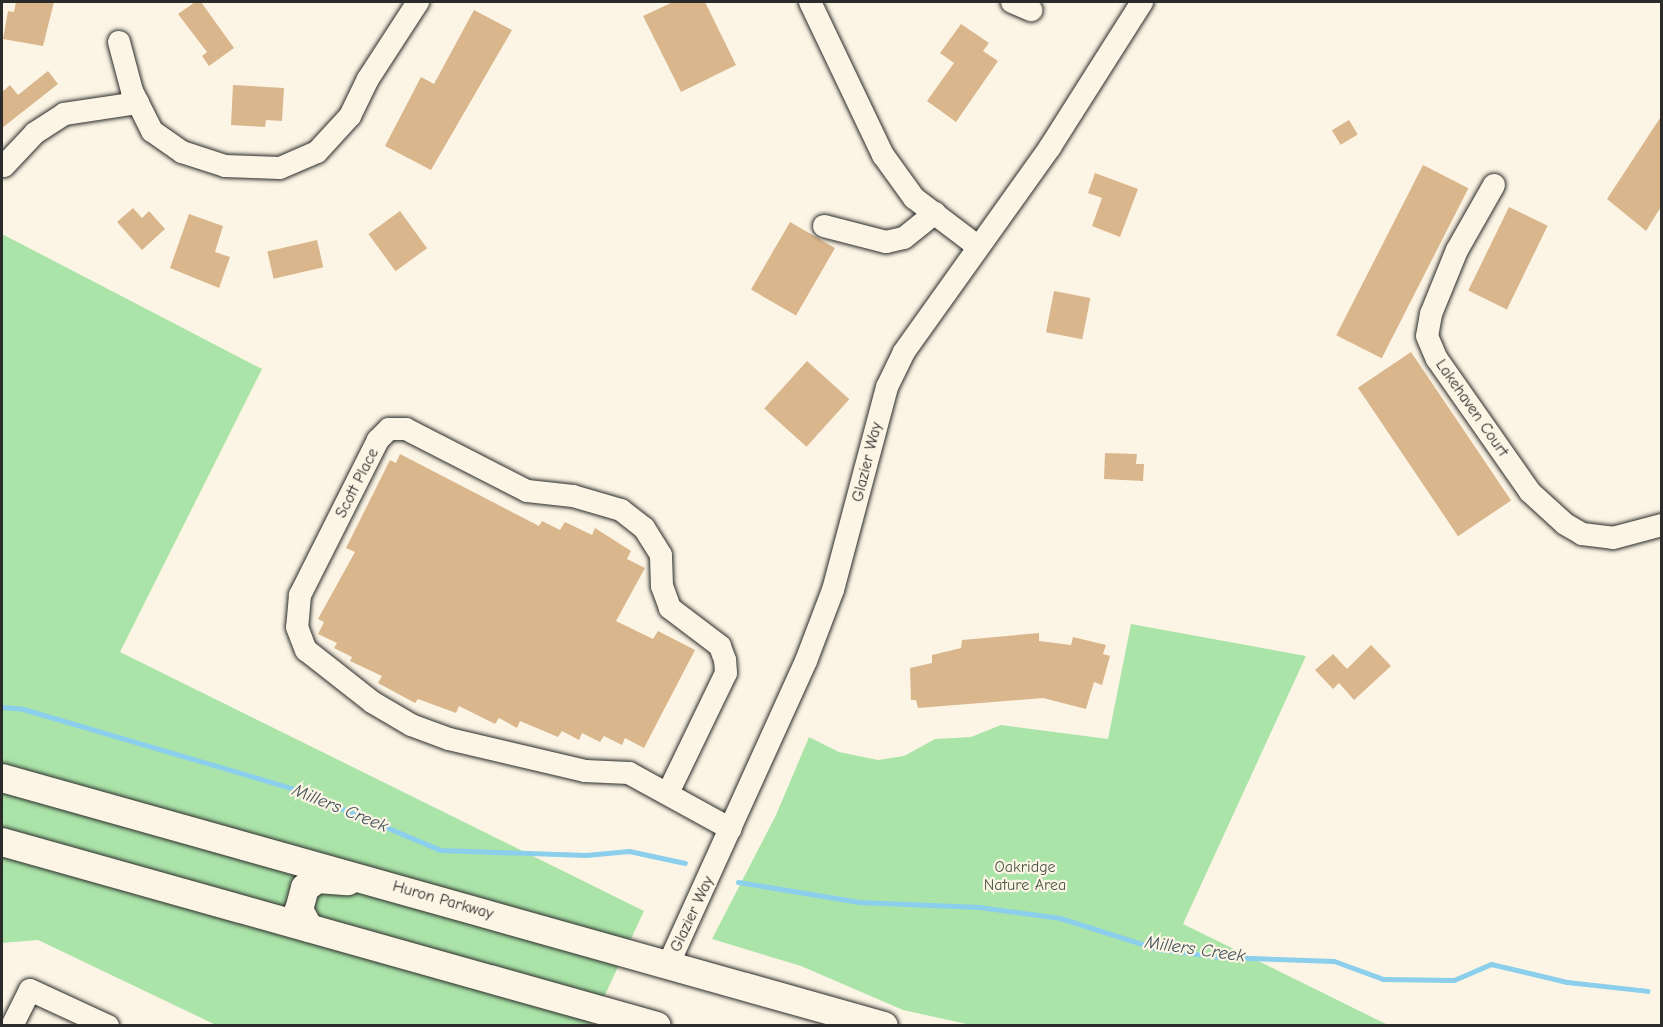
<!DOCTYPE html>
<html>
<head>
<meta charset="utf-8">
<style>
	body { margin:0 }
	#map { position:relative; width:1663px; height:1027px; overflow:hidden; background:#fcf5e5; font-family:"Comic Neue",sans-serif }
	div>[style] { position:absolute }
	[style*='--x'] { left:calc(var(--x)*1px); top:calc(var(--y)*1px); width:calc(var(--w)*1px); rotate:calc(var(--a)*1deg) }
	.green>* { inset:0; background:#abe4a9 }
	.stream>* { height:5px; margin:-2.5px; padding:0 2.5px; transform-origin:2.5px; border-radius:2.5px; background:#8bcfed }
	.building>* { inset:0; background:#dab68c; transform-origin:0 0 }
	.roads { filter:drop-shadow(0 0 2px #2b2b2b) drop-shadow(0 0 2px #2b2b2b) }
	.minor>* { height:22px; margin:-11px; padding:0 11px; transform-origin:11px; border-radius:11px; background:#fcf5e5 }
	.major>* { height:28px; margin:-14px; padding:0 14px; transform-origin:14px; border-radius:14px; background:#fcf5e5 }
	span { translate:-50% -50%; white-space:nowrap; text-align:center; line-height:1.15; -webkit-text-stroke:4.5px #fcf5e5; paint-order:stroke }
	.street-label { font-size:16px; color:#2b2b2b }
	.park-label { font-size:16px; color:#4b594a }
	.water-label { font-size:18px; color:#43545c; font-style:italic }
	.frame { position:absolute; inset:0; border:3px solid #2b2b2b; pointer-events:none }
</style>
</head>
<body>
<div id="map">
	<div class="green">
		<div style="clip-path:polygon(2px 234px,262px 369px,120px 652px,644px 911px,591px 1025px,216px 1025px,38px 940px,2px 943px)"></div>
		<div style="clip-path:polygon(1131px 624px,1306px 656px,1183px 924px,1388px 1025px,971px 1025px,903px 1010px,801px 966px,712px 939px,776px 815px,809px 737px,839px 752px,878px 760px,904px 756px,935px 739px,971px 737px,1001px 725px,1108px 739px)"></div>
	</div>
	<div class="stream">
		<div style="--x:2;--y:707;--w:21;--a:5"></div>
		<div style="--x:23;--y:709;--w:287;--a:16.4"></div>
		<div style="--x:298;--y:790;--w:154;--a:22.9"></div>
		<div style="--x:440;--y:850;--w:146;--a:2"></div>
		<div style="--x:586;--y:855;--w:43;--a:-5.3"></div>
		<div style="--x:629;--y:851;--w:57;--a:12.1"></div>
		<div style="--x:738;--y:882;--w:123;--a:9.4"></div>
		<div style="--x:859;--y:902;--w:120;--a:2.4"></div>
		<div style="--x:979;--y:907;--w:82;--a:7.7"></div>
		<div style="--x:1060;--y:918;--w:103;--a:17.6"></div>
		<div style="--x:1158;--y:949;--w:63;--a:7.4"></div>
		<div style="--x:1220;--y:957;--w:114;--a:2"></div>
		<div style="--x:1334;--y:961;--w:52;--a:20.2"></div>
		<div style="--x:1383;--y:979;--w:71;--a:0.8"></div>
		<div style="--x:1454;--y:980;--w:40;--a:-23.4"></div>
		<div style="--x:1491;--y:964;--w:78;--a:13.3"></div>
		<div style="--x:1567;--y:982;--w:81;--a:6.3"></div>
	</div>
	<div class="building">
		<div style="clip-path:polygon(16px 2px,54px 2px,43px 46px,3px 39px,8px 11px,14px 12px)"></div>
		<div style="clip-path:polygon(195px 2px,201px 2px,234px 48px,209px 66px,202px 56px,207px 52px,178px 14px)"></div>
		<div style="clip-path:polygon(673px 2px,705px 2px,736px 65px,681px 92px,643px 16px)"></div>
		<div style="clip-path:polygon(474px 10px,512px 30px,431px 170px,385px 146px,421px 77px,434px 84px)"></div>
		<div style="clip-path:polygon(961px 24px,989px 43px,983px 51px,998px 61px,956px 122px,927px 101px,954px 63px,940px 53px)"></div>
		<div style="clip-path:polygon(48px 71px,58px 84px,2px 128px,2px 92px,10px 85px,18px 95px)"></div>
		<div style="clip-path:polygon(233px 85px,284px 88px,282px 121px,266px 120px,265px 127px,231px 125px)"></div>
		<div style="clip-path:polygon(1662px 115px,1662px 205px,1646px 231px,1607px 199px)"></div>
		<div style="left:1349px;top:120px;width:17px;height:20px;rotate:59deg"></div>
		<div style="left:1423px;top:165px;width:51px;height:191px;rotate:27deg"></div>
		<div style="clip-path:polygon(1095px 173px,1138px 189px,1120px 237px,1092px 226px,1102px 198px,1088px 193px)"></div>
		<div style="left:1509px;top:207px;width:43px;height:93px;rotate:26deg"></div>
		<div style="clip-path:polygon(133px 208px,142px 218px,149px 211px,165px 229px,142px 250px,117px 222px)"></div>
		<div style="left:400px;top:211px;width:46px;height:39px;rotate:54deg"></div>
		<div style="clip-path:polygon(189px 214px,223px 226px,215px 252px,230px 257px,219px 288px,170px 268px)"></div>
		<div style="left:790px;top:222px;width:52px;height:78px;rotate:30deg"></div>
		<div style="left:317px;top:240px;width:28px;height:51px;rotate:77deg"></div>
		<div style="left:1054px;top:291px;width:37px;height:42px;rotate:11deg"></div>
		<div style="left:1411px;top:352px;width:179px;height:64px;rotate:56deg"></div>
		<div style="left:807px;top:361px;width:57px;height:64px;rotate:42deg"></div>
		<div style="clip-path:polygon(1105px 453px,1137px 454px,1136px 464px,1144px 464px,1143px 481px,1104px 479px)"></div>
		<div style="clip-path:polygon(400px 454px,539px 526px,542px 521px,560px 530px,565px 522px,592px 535px,595px 528px,631px 551px,627px 559px,645px 568px,616px 621px,653px 639px,658px 631px,695px 650px,644px 748px,625px 738px,622px 745px,604px 736px,600px 742px,582px 733px,579px 740px,562px 731px,558px 737px,520px 721px,517px 728px,499px 718px,495px 724px,459px 706px,456px 713px,418px 699px,415px 703px,378px 683px,382px 676px,350px 661px,352px 657px,334px 648px,337px 643px,318px 634px,324px 622px,318px 619px,355px 552px,346px 548px,390px 460px,396px 463px)"></div>
		<div style="clip-path:polygon(1039px 633px,1039px 641px,1071px 645px,1073px 637px,1106px 645px,1103px 654px,1110px 656px,1102px 685px,1094px 682px,1086px 709px,1043px 698px,918px 708px,916px 700px,911px 700px,910px 668px,932px 663px,932px 655px,961px 648px,962px 640px)"></div>
		<div style="clip-path:polygon(1371px 645px,1391px 666px,1354px 700px,1339px 683px,1333px 689px,1315px 670px,1333px 654px,1347px 669px)"></div>
	</div>
	<div class="roads">
		<div class="minor">
			<div style="--x:810;--y:2;--w:170;--a:64.5"></div>
			<div style="--x:883;--y:155;--w:53;--a:54.2"></div>
			<div style="--x:914;--y:198;--w:79;--a:37.3"></div>
			<div style="--x:1012;--y:2;--w:21;--a:23"></div>
			<div style="--x:119;--y:42;--w:51;--a:75.1"></div>
			<div style="--x:132;--y:91;--w:45;--a:63.4"></div>
			<div style="--x:152;--y:131;--w:37;--a:35"></div>
			<div style="--x:182;--y:152;--w:45;--a:18"></div>
			<div style="--x:225;--y:166;--w:55;--a:2.1"></div>
			<div style="--x:280;--y:168;--w:40;--a:-23.4"></div>
			<div style="--x:317;--y:152;--w:49;--a:-47.5"></div>
			<div style="--x:350;--y:116;--w:41;--a:-64.1"></div>
			<div style="--x:368;--y:79;--w:92;--a:-57"></div>
			<div style="--x:4;--y:166;--w:45;--a:-46.8"></div>
			<div style="--x:35;--y:133;--w:35;--a:-33"></div>
			<div style="--x:64;--y:114;--w:75;--a:-8.5"></div>
			<div style="--x:1494;--y:185;--w:75;--a:119.6"></div>
			<div style="--x:1457;--y:250;--w:69;--a:112.1"></div>
			<div style="--x:1431;--y:314;--w:22;--a:100"></div>
			<div style="--x:1427;--y:336;--w:25;--a:67"></div>
			<div style="--x:1437;--y:359;--w:162;--a:55"></div>
			<div style="--x:1530;--y:492;--w:47;--a:42.4"></div>
			<div style="--x:1565;--y:524;--w:20;--a:30"></div>
			<div style="--x:1582;--y:534;--w:31;--a:7"></div>
			<div style="--x:1613;--y:538;--w:51;--a:-14.9"></div>
			<div style="--x:824;--y:226;--w:64;--a:14.5"></div>
			<div style="--x:886;--y:242;--w:18;--a:-13"></div>
			<div style="--x:904;--y:238;--w:40;--a:-39"></div>
			<div style="--x:668;--y:793;--w:133;--a:-64.2"></div>
			<div style="--x:726;--y:673;--w:13;--a:-94"></div>
			<div style="--x:725;--y:660;--w:15;--a:-110"></div>
			<div style="--x:720;--y:646;--w:63;--a:-142.8"></div>
			<div style="--x:670;--y:608;--w:23;--a:-110"></div>
			<div style="--x:662;--y:586;--w:31;--a:-92"></div>
			<div style="--x:661;--y:555;--w:32;--a:-122"></div>
			<div style="--x:644;--y:528;--w:29;--a:-142"></div>
			<div style="--x:621;--y:510;--w:50;--a:-163.7"></div>
			<div style="--x:573;--y:496;--w:46;--a:-173.8"></div>
			<div style="--x:527;--y:491;--w:136;--a:-152.9"></div>
			<div style="--x:406;--y:429;--w:17;--a:180"></div>
			<div style="--x:389;--y:429;--w:16;--a:135"></div>
			<div style="--x:378;--y:440;--w:174;--a:116.7"></div>
			<div style="--x:300;--y:595;--w:32;--a:95"></div>
			<div style="--x:297;--y:627;--w:25;--a:69"></div>
			<div style="--x:306;--y:650;--w:84;--a:38.2"></div>
			<div style="--x:372;--y:702;--w:45;--a:30.5"></div>
			<div style="--x:411;--y:725;--w:40;--a:20.2"></div>
			<div style="--x:449;--y:739;--w:140;--a:13.2"></div>
			<div style="--x:585;--y:771;--w:44;--a:2.6"></div>
			<div style="--x:629;--y:773;--w:116;--a:28.8"></div>
			<div style="--x:669;--y:963;--w:332;--a:-65.6"></div>
			<div style="--x:806;--y:661;--w:76;--a:-69.2"></div>
			<div style="--x:833;--y:590;--w:210;--a:-75.1"></div>
			<div style="--x:887;--y:387;--w:39;--a:-64"></div>
			<div style="--x:904;--y:352;--w:252;--a:-54.5"></div>
			<div style="--x:1050;--y:147;--w:172;--a:-57.6"></div>
			<div style="--x:12;--y:1026;--w:40;--a:-63.4"></div>
			<div style="--x:30;--y:990;--w:86;--a:24.8"></div>
		</div>
		<div class="major">
			<div style="--x:2;--y:778;--w:916;--a:15.7"></div>
			<div style="--x:2;--y:842;--w:680;--a:15.69"></div>
			<div style="--x:309;--y:928;--w:21;--a:-119"></div>
			<div style="--x:299;--y:910;--w:23;--a:-75"></div>
			<div style="--x:305;--y:888;--w:15;--a:-37"></div>
			<div style="--x:317;--y:879;--w:31;--a:4"></div>
		</div>
	</div>
	<div class="street-label">
		<span style="left:1472px;top:408px;rotate:55deg">Lakehaven Court</span>
		<span style="left:867px;top:462px;rotate:-76deg">Glazier Way</span>
		<span style="left:357px;top:483px;rotate:-63deg">Scott Place</span>
		<span style="left:443px;top:900px;rotate:16deg">Huron Parkway</span>
		<span style="left:692px;top:914px;rotate:-65deg">Glazier Way</span>
	</div>
	<div class="park-label">
		<span style="left:1025px;top:876px">Oakridge<br>Nature Area</span>
	</div>
	<div class="water-label">
		<span style="left:340px;top:809px;rotate:22deg">Millers Creek</span>
		<span style="left:1195px;top:950px;rotate:8deg">Millers Creek</span>
	</div>
	<div class="frame"></div>
</div>
</body>
</html>
